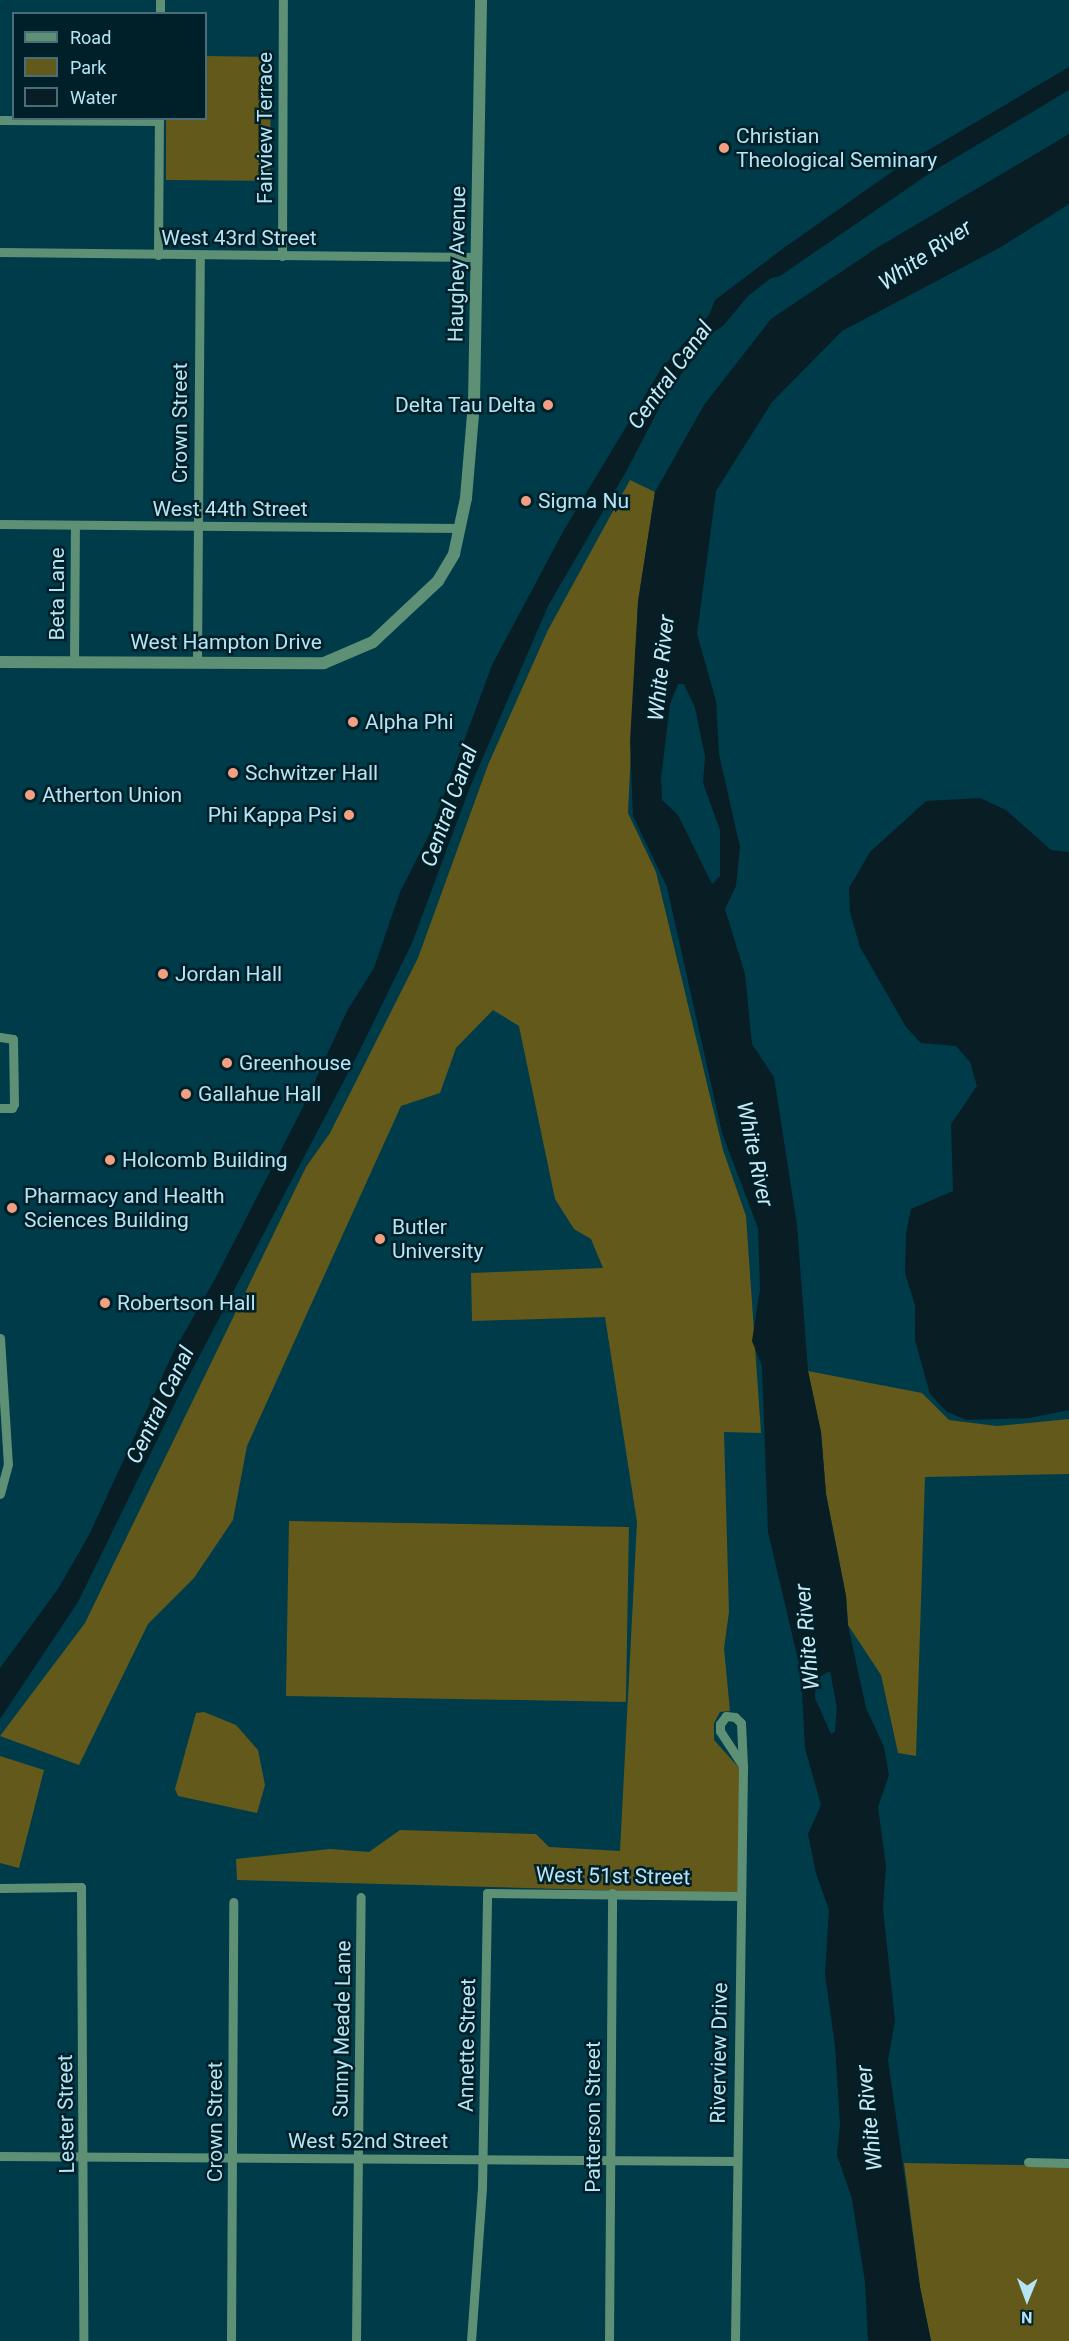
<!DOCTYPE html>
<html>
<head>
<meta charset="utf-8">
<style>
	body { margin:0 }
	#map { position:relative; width:1069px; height:2341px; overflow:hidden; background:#003b4a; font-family:Roboto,sans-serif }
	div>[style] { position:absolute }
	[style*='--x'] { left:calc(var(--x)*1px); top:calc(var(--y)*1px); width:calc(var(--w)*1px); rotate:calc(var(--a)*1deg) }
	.green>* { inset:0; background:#63591b; transform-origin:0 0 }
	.water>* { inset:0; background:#081d24 }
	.minor>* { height:9px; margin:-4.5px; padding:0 4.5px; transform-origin:4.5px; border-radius:4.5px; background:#5e9076 }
	.tertiary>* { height:12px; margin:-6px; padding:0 6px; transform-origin:6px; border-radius:6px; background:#5e9076 }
	.dots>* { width:16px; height:16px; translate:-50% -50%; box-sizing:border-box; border:3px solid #002029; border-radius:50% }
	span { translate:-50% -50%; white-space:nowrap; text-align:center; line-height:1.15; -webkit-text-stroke:5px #002029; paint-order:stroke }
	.street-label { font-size:21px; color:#b7e4f4 }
	.poi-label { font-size:21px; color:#b7e4f4 }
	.left { translate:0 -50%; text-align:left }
	.right { translate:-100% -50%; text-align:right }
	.water-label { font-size:22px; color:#c9e9f4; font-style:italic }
	.legend { position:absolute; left:12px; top:12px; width:195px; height:108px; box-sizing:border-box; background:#002029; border:2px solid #496e7a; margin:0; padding:8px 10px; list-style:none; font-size:18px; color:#b7e4f4 }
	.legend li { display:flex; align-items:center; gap:12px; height:30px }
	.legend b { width:30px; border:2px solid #496e7a }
	.north { position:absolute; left:997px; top:2269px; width:60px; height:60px; -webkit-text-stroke:4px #002029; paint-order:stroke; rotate:181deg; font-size:16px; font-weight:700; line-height:24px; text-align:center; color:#b7e4f4 }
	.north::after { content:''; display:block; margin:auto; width:21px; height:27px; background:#b7e4f4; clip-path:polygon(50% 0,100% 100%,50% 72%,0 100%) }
</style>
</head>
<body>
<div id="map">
	<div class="green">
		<div style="clip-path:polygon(206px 56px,271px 57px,270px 181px,166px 180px,166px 119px,206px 118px)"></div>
		<div style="clip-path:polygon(630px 480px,655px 492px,638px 602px,628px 813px,656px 872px,723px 1150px,746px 1216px,761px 1433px,724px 1432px,729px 1612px,724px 1648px,730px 1711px,720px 1712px,714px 1723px,714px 1740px,741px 1770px,739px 1894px,237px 1880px,236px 1859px,330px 1849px,369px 1852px,400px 1830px,536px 1834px,549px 1847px,620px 1851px,637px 1522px,605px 1317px,472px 1321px,471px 1273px,603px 1268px,591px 1239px,574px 1229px,555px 1199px,519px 1026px,493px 1010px,456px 1048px,440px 1093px,401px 1106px,247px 1446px,233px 1520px,194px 1578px,148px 1624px,79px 1765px,0 1736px,85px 1623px,306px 1167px,330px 1133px,418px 958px,488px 765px,548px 630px)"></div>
		<div style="clip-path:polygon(808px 1371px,922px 1393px,949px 1420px,997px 1426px,1069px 1419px,1069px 1474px,925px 1477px,916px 1756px,898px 1753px,881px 1675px,848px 1625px,846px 1596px,826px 1494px,821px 1432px)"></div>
		<div style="left:289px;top:1521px;width:340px;height:175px;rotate:1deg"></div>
		<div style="clip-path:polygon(204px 1712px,236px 1725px,258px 1750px,265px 1785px,257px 1813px,178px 1796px,175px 1789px,196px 1713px)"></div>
		<div style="clip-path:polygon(0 1756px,44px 1770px,19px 1868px,0 1863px)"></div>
		<div style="clip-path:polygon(904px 2163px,1069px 2166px,1069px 2341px,931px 2341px,920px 2287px)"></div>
	</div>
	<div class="water">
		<div style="clip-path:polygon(1069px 67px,1069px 90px,930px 173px,780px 276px,771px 278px,748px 296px,723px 326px,707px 336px,706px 343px,668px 391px,627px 470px,548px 606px,468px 792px,412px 943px,358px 1054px,180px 1393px,78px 1602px,0 1719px,0 1668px,58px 1589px,89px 1535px,174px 1351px,215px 1279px,302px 1109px,347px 1011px,374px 968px,400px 892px,430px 833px,492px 665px,564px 530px,661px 369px,709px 315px,715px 300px,781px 250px,893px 171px)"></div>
		<div style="clip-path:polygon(evenodd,1069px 134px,1069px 204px,1001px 247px,842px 331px,772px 402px,716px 491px,697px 634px,716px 701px,719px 754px,740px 847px,736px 886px,725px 909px,745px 974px,752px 1044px,774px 1077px,797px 1225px,808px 1371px,821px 1432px,826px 1494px,846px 1596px,848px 1625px,866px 1708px,884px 1747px,889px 1775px,878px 1807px,886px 1866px,883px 1909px,895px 2021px,888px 2060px,920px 2287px,931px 2341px,868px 2341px,865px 2282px,852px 2199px,837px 2155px,840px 2125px,835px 2046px,825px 1974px,829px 1910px,816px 1873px,808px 1834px,821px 1805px,805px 1748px,801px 1672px,768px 1532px,762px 1366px,752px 1341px,760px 1289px,758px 1228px,722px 1133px,667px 887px,633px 816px,630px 741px,638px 602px,655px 492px,704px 405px,771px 319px,875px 249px,1069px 134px,678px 684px,684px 684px,695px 708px,705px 756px,703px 783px,720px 830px,720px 876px,712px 884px,678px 815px,662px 800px,661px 778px,670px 704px,678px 684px,1069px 134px,830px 1671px,837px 1708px,835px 1732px,831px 1734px,815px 1698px,816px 1679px,830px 1671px)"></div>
		<div style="clip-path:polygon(980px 798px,1006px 810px,1051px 850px,1069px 852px,1069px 1410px,1029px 1418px,967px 1420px,947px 1412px,930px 1394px,915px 1340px,915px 1305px,905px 1273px,906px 1234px,911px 1209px,953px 1191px,951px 1124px,977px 1086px,970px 1062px,956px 1046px,921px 1043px,906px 1027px,860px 947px,850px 912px,849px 888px,870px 852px,926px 801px)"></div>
	</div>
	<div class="minor">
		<div style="--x:160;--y:14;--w:14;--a:-90"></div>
		<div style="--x:0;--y:120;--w:159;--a:0.4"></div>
		<div style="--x:0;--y:252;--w:477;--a:0.6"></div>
		<div style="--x:158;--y:255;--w:137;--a:-89.6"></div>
		<div style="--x:282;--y:256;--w:256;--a:-89.8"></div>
		<div style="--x:0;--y:524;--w:460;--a:0.5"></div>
		<div style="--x:74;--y:662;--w:137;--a:-89.6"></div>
		<div style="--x:197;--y:662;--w:407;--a:-89.6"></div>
		<div style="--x:0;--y:1037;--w:13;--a:9"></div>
		<div style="--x:13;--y:1039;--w:65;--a:89.1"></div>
		<div style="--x:14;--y:1104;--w:4;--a:117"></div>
		<div style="--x:12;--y:1108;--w:12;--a:180"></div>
		<div style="--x:0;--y:1338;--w:126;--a:86.4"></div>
		<div style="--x:8;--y:1464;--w:31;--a:105"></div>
		<div style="--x:0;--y:1888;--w:81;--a:-0.7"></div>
		<div style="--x:81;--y:1887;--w:454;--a:89.7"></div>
		<div style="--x:0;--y:2156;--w:736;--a:0.39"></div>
		<div style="--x:1028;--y:2162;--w:41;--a:1.4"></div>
		<div style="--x:231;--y:2341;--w:439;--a:-89.7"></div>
		<div style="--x:356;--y:2341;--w:444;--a:-89.4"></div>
		<div style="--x:471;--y:2341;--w:154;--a:-85.9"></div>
		<div style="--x:482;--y:2187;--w:294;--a:-89"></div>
		<div style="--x:487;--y:1893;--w:252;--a:0.7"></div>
		<div style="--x:609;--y:2341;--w:448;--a:-89.6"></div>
		<div style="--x:735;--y:2341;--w:575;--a:-89.2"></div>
		<div style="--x:743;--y:1766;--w:43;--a:-92.7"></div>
		<div style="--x:741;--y:1723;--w:8;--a:-135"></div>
		<div style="--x:735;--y:1717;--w:9;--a:-174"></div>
		<div style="--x:726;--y:1716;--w:10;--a:127"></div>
		<div style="--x:720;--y:1724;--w:7;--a:90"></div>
		<div style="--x:720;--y:1731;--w:42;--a:56.7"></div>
	</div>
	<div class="tertiary">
		<div style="--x:0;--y:662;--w:324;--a:0.2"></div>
		<div style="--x:324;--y:663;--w:53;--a:-23.2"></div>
		<div style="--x:373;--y:642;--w:89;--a:-43.2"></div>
		<div style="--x:438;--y:581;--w:31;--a:-59"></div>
		<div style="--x:454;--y:554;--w:57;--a:-77.9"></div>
		<div style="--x:466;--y:498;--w:95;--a:-85.2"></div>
		<div style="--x:474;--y:403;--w:403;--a:-89"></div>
	</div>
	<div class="dots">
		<div style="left:724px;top:148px;background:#f3a082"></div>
		<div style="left:548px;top:405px;background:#f3a082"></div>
		<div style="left:526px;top:501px;background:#f3a082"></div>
		<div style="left:353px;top:722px;background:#f3a082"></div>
		<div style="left:233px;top:773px;background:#f3a082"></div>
		<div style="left:30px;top:795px;background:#f3a082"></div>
		<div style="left:349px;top:815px;background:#f3a082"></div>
		<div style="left:163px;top:974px;background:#f3a082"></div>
		<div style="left:227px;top:1063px;background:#f3a082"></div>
		<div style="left:186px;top:1094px;background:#f3a082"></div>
		<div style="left:110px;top:1160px;background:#f3a082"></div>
		<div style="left:12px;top:1208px;background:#f3a082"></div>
		<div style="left:380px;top:1239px;background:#f3a082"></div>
		<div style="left:105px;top:1303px;background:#f3a082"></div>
	</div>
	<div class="street-label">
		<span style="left:265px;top:128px;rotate:-90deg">Fairview Terrace</span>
		<span style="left:239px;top:238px">West 43rd Street</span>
		<span style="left:457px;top:264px;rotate:-89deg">Haughey Avenue</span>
		<span style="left:180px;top:423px;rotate:-90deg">Crown Street</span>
		<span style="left:230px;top:509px">West 44th Street</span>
		<span style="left:57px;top:594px;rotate:-90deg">Beta Lane</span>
		<span style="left:226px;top:642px">West Hampton Drive</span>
		<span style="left:613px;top:1876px;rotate:1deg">West 51st Street</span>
		<span style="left:342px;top:2029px;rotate:-89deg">Sunny Meade Lane</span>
		<span style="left:467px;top:2045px;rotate:-89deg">Annette Street</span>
		<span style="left:719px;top:2053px;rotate:-89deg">Riverview Drive</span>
		<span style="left:66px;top:2114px;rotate:-91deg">Lester Street</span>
		<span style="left:593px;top:2117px;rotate:-90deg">Patterson Street</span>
		<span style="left:215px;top:2122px;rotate:-90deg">Crown Street</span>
		<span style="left:368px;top:2141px">West 52nd Street</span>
	</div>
	<div class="poi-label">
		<span class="left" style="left:736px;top:148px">Christian<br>Theological Seminary</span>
		<span class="right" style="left:536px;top:405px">Delta Tau Delta</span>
		<span class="left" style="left:538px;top:501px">Sigma Nu</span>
		<span class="left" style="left:365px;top:722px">Alpha Phi</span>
		<span class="left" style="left:245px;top:773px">Schwitzer Hall</span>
		<span class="left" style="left:42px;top:795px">Atherton Union</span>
		<span class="right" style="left:337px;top:815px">Phi Kappa Psi</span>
		<span class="left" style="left:175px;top:974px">Jordan Hall</span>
		<span class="left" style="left:239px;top:1063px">Greenhouse</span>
		<span class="left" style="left:198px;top:1094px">Gallahue Hall</span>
		<span class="left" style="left:122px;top:1160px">Holcomb Building</span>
		<span class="left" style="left:24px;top:1208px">Pharmacy and Health<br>Sciences Building</span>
		<span class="left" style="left:392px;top:1239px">Butler<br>University</span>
		<span class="left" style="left:117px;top:1303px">Robertson Hall</span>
	</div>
	<div class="water-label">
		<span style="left:925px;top:255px;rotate:-34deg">White River</span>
		<span style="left:670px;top:375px;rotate:-54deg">Central Canal</span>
		<span style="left:661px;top:668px;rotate:-84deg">White River</span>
		<span style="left:449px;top:806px;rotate:-70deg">Central Canal</span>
		<span style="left:755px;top:1154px;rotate:78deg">White River</span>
		<span style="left:160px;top:1405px;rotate:-64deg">Central Canal</span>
		<span style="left:807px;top:1637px;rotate:-95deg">White River</span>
		<span style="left:869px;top:2118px;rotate:-96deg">White River</span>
	</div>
	<ul class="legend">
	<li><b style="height:8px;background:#5e9076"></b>Road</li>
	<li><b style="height:16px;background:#63591b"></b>Park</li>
	<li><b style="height:16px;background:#081d24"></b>Water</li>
	</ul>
	<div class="north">N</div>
</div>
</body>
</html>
